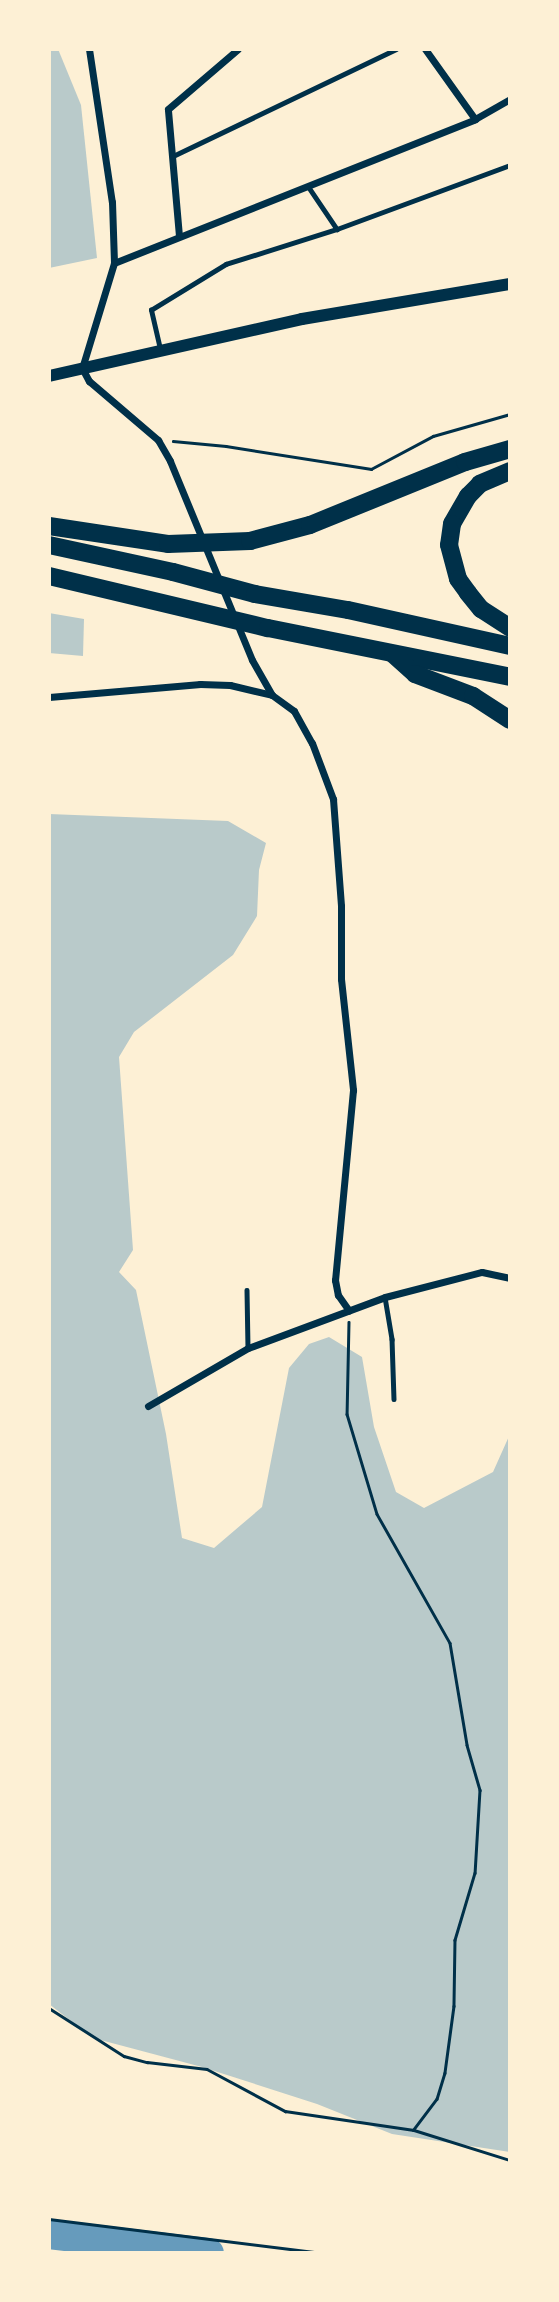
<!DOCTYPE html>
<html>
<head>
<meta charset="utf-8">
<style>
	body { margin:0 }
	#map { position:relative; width:559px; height:2302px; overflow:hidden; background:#fdf0d5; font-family:"PT Sans Narrow",sans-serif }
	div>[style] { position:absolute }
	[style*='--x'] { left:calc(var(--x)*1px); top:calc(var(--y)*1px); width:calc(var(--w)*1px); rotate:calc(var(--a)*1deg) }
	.green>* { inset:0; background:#b9caca }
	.river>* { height:30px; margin:-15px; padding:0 15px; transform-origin:15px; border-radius:15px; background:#669bbc }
	.path>* { height:2.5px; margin:-1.25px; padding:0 1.25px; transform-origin:1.25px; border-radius:1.25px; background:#003049 }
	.service>* { height:4.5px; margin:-2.25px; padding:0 2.25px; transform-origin:2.25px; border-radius:2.25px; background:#003049 }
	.minor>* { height:7px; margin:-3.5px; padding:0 3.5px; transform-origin:3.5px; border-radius:3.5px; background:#003049 }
	.tertiary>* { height:12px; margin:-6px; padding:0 6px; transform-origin:6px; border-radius:6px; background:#003049 }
	.motorway>* { height:18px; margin:-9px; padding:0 9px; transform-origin:9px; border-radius:9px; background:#003049 }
	span { translate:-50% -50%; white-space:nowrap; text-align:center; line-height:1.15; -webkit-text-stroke:5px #fdf0d5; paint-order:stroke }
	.frame { position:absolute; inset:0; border:51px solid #fdf0d5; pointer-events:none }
</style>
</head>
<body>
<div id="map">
	<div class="green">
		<div style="clip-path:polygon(49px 49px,58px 49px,81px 105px,97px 258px,49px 268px)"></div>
		<div style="clip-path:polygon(49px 613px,84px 619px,83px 656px,49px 653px)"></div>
		<div style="clip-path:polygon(49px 814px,228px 821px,266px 843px,259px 870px,257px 916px,233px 955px,134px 1032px,119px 1057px,133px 1250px,119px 1272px,136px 1290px,166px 1434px,182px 1538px,214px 1548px,262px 1507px,289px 1368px,309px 1344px,329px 1337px,362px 1357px,374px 1427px,396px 1492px,424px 1508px,493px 1472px,510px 1434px,510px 2152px,392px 2134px,317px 2104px,202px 2067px,93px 2038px,49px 2004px)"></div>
	</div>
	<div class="river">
		<div style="--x:49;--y:2234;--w:161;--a:6.8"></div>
	</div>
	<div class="path">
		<div style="--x:173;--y:441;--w:53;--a:5.4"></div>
		<div style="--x:226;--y:446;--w:147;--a:9"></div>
		<div style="--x:371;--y:469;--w:70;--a:-28"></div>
		<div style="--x:433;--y:436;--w:80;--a:-15.9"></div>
		<div style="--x:349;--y:1322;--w:92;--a:91.2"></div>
		<div style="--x:347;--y:1414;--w:104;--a:73.3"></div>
		<div style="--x:377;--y:1514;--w:148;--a:60.5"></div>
		<div style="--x:450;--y:1643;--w:103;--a:80.5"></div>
		<div style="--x:467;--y:1745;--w:47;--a:73.9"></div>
		<div style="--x:480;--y:1790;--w:83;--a:93.4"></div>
		<div style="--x:475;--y:1873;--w:70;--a:106.6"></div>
		<div style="--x:455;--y:1940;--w:66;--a:90.9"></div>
		<div style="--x:454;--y:2006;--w:68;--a:97.7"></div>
		<div style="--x:445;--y:2073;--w:27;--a:107"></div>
		<div style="--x:437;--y:2099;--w:39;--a:127"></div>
		<div style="--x:49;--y:2008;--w:89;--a:32.6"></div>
		<div style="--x:124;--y:2056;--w:24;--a:15"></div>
		<div style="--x:147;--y:2062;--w:60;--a:6.7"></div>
		<div style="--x:207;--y:2069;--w:89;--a:28.3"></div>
		<div style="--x:285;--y:2111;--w:130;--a:8.4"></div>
		<div style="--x:414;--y:2130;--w:101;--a:17.4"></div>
		<div style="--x:49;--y:2219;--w:275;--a:7.1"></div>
	</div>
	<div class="service">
		<div style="--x:173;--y:156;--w:247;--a:-25.6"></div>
		<div style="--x:308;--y:186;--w:52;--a:56"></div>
		<div style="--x:160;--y:349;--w:40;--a:-103"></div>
		<div style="--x:151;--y:310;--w:88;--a:-31.5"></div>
		<div style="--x:226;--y:264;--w:116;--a:-17.5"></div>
		<div style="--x:337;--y:229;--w:184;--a:-20.3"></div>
		<div style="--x:247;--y:1290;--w:58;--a:89"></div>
		<div style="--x:385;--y:1297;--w:43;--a:80.5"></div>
		<div style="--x:392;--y:1339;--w:60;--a:88.1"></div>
	</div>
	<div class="minor">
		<div style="--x:89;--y:49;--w:155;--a:81.5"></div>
		<div style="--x:112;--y:202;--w:61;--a:88.1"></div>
		<div style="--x:114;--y:263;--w:110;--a:106.9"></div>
		<div style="--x:82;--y:368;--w:15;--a:62"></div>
		<div style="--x:89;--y:381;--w:91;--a:40.5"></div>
		<div style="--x:158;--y:440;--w:24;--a:60"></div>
		<div style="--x:170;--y:461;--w:215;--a:67.6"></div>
		<div style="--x:252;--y:660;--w:40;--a:60.3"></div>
		<div style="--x:272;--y:695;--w:27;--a:36"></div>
		<div style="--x:294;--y:711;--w:37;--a:61"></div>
		<div style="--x:312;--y:743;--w:60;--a:69.4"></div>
		<div style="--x:333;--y:799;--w:107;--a:85.7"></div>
		<div style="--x:341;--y:906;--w:73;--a:90"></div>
		<div style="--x:341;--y:979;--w:112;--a:83.8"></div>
		<div style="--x:353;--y:1090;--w:191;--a:95.4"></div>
		<div style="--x:335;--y:1280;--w:15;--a:79"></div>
		<div style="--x:338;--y:1295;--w:19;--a:55"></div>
		<div style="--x:425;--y:49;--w:86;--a:54.5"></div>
		<div style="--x:179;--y:236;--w:127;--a:-95"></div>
		<div style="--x:168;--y:109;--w:92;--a:-40.6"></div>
		<div style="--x:114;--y:263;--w:389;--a:-21.7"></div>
		<div style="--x:475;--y:119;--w:40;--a:-29.7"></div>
		<div style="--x:49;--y:697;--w:152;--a:-4.9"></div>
		<div style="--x:200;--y:684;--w:30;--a:2"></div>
		<div style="--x:230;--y:685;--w:43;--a:13.4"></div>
		<div style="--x:148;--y:1406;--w:116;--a:-30.1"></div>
		<div style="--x:248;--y:1348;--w:146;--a:-20.4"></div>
		<div style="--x:385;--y:1297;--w:100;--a:-14.5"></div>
		<div style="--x:482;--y:1272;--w:29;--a:12"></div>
	</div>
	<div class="tertiary">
		<div style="--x:49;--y:376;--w:259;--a:-12.7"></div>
		<div style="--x:302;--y:319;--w:211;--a:-9.6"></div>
	</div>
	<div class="motorway">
		<div style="--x:510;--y:471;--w:33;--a:157"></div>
		<div style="--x:480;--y:484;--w:17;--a:135"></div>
		<div style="--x:468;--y:496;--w:32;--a:120"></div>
		<div style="--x:452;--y:524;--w:21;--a:98"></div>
		<div style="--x:449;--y:545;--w:35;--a:75"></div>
		<div style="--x:458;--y:579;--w:17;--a:54"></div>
		<div style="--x:468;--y:593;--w:21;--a:51"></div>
		<div style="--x:481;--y:609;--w:35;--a:33"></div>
		<div style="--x:49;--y:526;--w:120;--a:8.6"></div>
		<div style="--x:168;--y:544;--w:82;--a:-2.1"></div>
		<div style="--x:250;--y:541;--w:62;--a:-14.9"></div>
		<div style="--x:310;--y:525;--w:167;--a:-22.1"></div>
		<div style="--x:465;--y:462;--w:47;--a:-16.1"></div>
		<div style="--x:49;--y:545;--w:127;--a:12.3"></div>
		<div style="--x:173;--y:572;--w:85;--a:15"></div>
		<div style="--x:255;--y:594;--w:94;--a:9.8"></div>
		<div style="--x:348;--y:610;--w:166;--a:12.5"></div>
		<div style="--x:49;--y:576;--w:225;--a:13.4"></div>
		<div style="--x:268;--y:628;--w:247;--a:11.4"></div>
		<div style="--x:393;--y:654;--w:30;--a:42"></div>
		<div style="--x:415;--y:674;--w:62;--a:20.8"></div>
		<div style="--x:473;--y:696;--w:44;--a:33"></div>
	</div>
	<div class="frame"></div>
</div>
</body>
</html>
